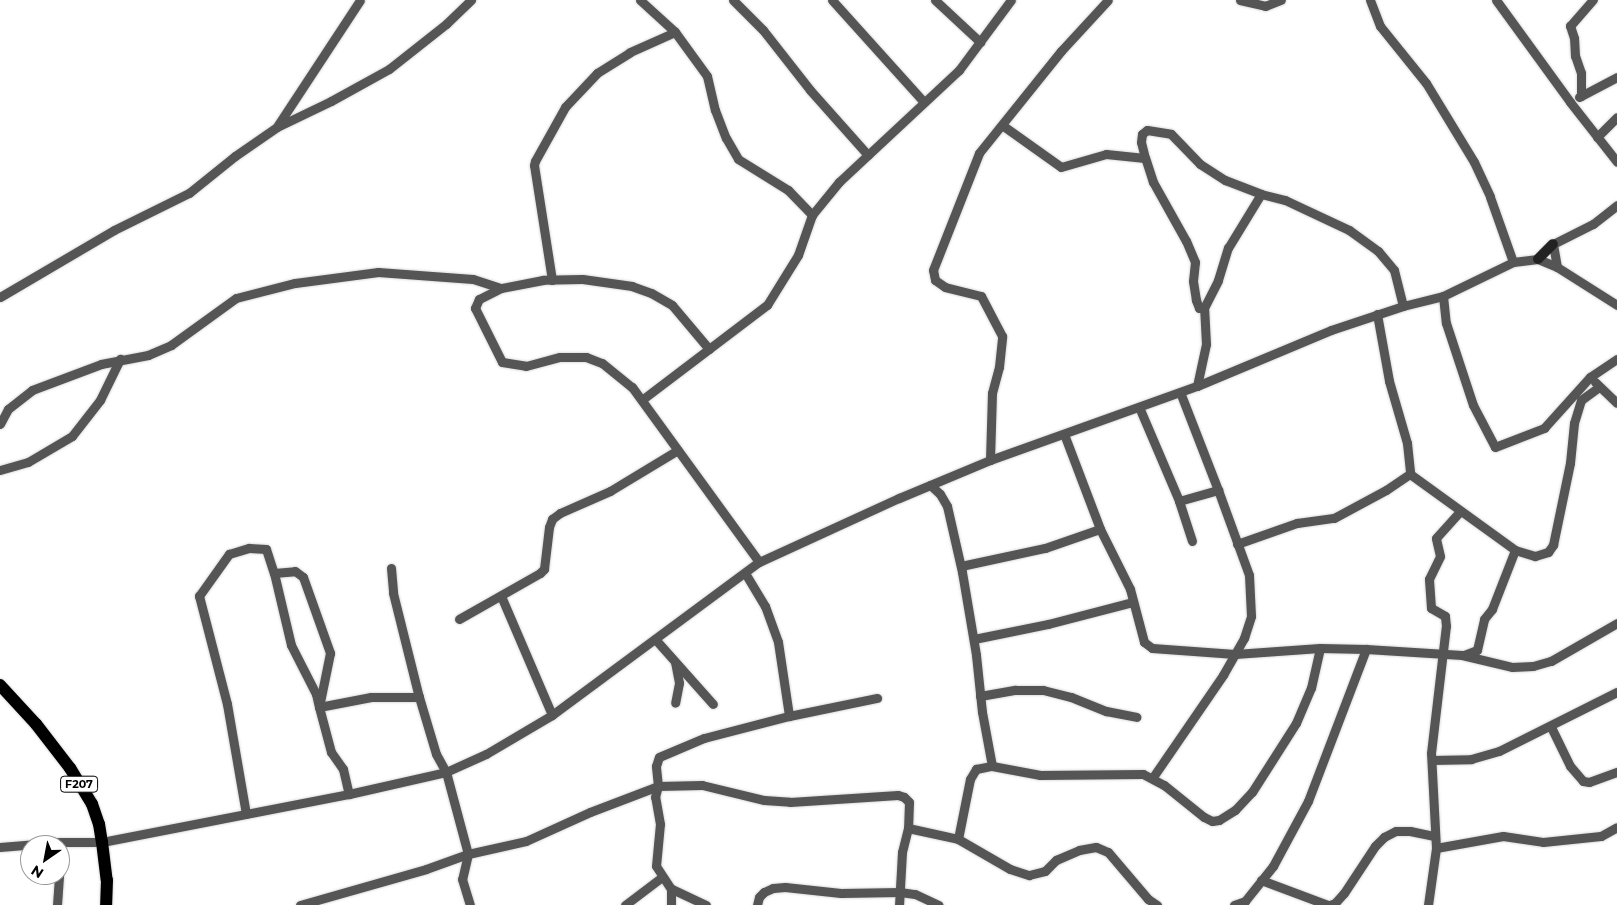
<!DOCTYPE html>
<html>
<head>
<meta charset="utf-8">
<style>
	body { margin:0 }
	#map { position:relative; width:1617px; height:905px; overflow:hidden; background:#fff; font-family:Montserrat,sans-serif }
	div>[style] { position:absolute }
	[style*='--x'] { left:calc(var(--x)*1px); top:calc(var(--y)*1px); width:calc(var(--w)*1px); rotate:calc(var(--a)*1deg) }
	.roads { filter:drop-shadow(0 0 1px #dbdbdb) drop-shadow(0 0 1px #dbdbdb) }
	.street>* { height:9px; margin:-4.5px; padding:0 4.5px; transform-origin:4.5px; border-radius:4.5px; background:#555 }
	.secondary>* { height:10px; margin:-5px; padding:0 5px; transform-origin:5px; border-radius:5px; background:#222 }
	.primary>* { height:12px; margin:-6px; padding:0 6px; transform-origin:6px; border-radius:6px; background:#000 }
	span { translate:-50% -50%; white-space:nowrap; text-align:center; line-height:1.15; -webkit-text-stroke:4px #fff; paint-order:stroke }
	.shield-label span { padding:1px 4px; background:#fff; border:1px solid; border-radius:4px; -webkit-text-stroke-width:0 }
	.shield-label { font-size:11px; color:#000; font-weight:700 }
	.north { position:absolute; left:20px; top:835px; width:50px; height:50px; box-sizing:border-box; background:#fff; border:1px solid #999; border-radius:50%; rotate:213deg; font-size:14px; font-weight:700; line-height:20px; text-align:center; color:#000 }
	.north::after { content:''; display:block; margin:auto; width:18px; height:22px; background:#000; clip-path:polygon(50% 0,100% 100%,50% 72%,0 100%) }
</style>
</head>
<body>
<div id="map">
	<div class="roads">
		<div class="street">
			<div style="--x:640;--y:0;--w:47;--a:42.4"></div>
			<div style="--x:675;--y:32;--w:54;--a:54"></div>
			<div style="--x:707;--y:76;--w:35;--a:77"></div>
			<div style="--x:715;--y:110;--w:30;--a:69"></div>
			<div style="--x:726;--y:138;--w:24;--a:60"></div>
			<div style="--x:738;--y:159;--w:59;--a:31.8"></div>
			<div style="--x:788;--y:190;--w:35;--a:46"></div>
			<div style="--x:733;--y:0;--w:42;--a:45"></div>
			<div style="--x:763;--y:30;--w:76;--a:51.9"></div>
			<div style="--x:810;--y:90;--w:87;--a:48.3"></div>
			<div style="--x:832;--y:0;--w:137;--a:48"></div>
			<div style="--x:935;--y:0;--w:62;--a:43"></div>
			<div style="--x:1240;--y:0;--w:26;--a:13"></div>
			<div style="--x:1265;--y:6;--w:17;--a:-21"></div>
			<div style="--x:1370;--y:0;--w:28;--a:69"></div>
			<div style="--x:1380;--y:26;--w:73;--a:51.1"></div>
			<div style="--x:1426;--y:83;--w:92;--a:58.7"></div>
			<div style="--x:1474;--y:162;--w:38;--a:65"></div>
			<div style="--x:1490;--y:197;--w:69;--a:70.5"></div>
			<div style="--x:1496;--y:0;--w:126;--a:54"></div>
			<div style="--x:1570;--y:102;--w:76;--a:51.9"></div>
			<div style="--x:1581;--y:96;--w:23;--a:-90"></div>
			<div style="--x:1581;--y:73;--w:18;--a:-109"></div>
			<div style="--x:1575;--y:56;--w:18;--a:-93"></div>
			<div style="--x:1574;--y:38;--w:13;--a:-108"></div>
			<div style="--x:1570;--y:26;--w:35;--a:-49"></div>
			<div style="--x:1579;--y:97;--w:43;--a:-27.8"></div>
			<div style="--x:278;--y:125;--w:149;--a:-56.7"></div>
			<div style="--x:1002;--y:125;--w:72;--a:35.4"></div>
			<div style="--x:1061;--y:167;--w:47;--a:-16.1"></div>
			<div style="--x:1106;--y:154;--w:39;--a:6"></div>
			<div style="--x:1597;--y:137;--w:28;--a:-45"></div>
			<div style="--x:1557;--y:267;--w:23;--a:-100"></div>
			<div style="--x:1553;--y:244;--w:45;--a:-26.6"></div>
			<div style="--x:1593;--y:224;--w:31;--a:-38"></div>
			<div style="--x:552;--y:280;--w:116;--a:-98.9"></div>
			<div style="--x:534;--y:165;--w:4;--a:-76"></div>
			<div style="--x:535;--y:161;--w:62;--a:-60.9"></div>
			<div style="--x:565;--y:107;--w:47;--a:-46.7"></div>
			<div style="--x:597;--y:73;--w:39;--a:-32"></div>
			<div style="--x:630;--y:52;--w:49;--a:-24"></div>
			<div style="--x:1443;--y:296;--w:27;--a:84"></div>
			<div style="--x:1446;--y:323;--w:86;--a:71.8"></div>
			<div style="--x:1473;--y:405;--w:47;--a:62.4"></div>
			<div style="--x:1495;--y:447;--w:53;--a:-21.2"></div>
			<div style="--x:1544;--y:428;--w:69;--a:-48"></div>
			<div style="--x:1590;--y:377;--w:32;--a:-34"></div>
			<div style="--x:0;--y:297;--w:132;--a:-30.4"></div>
			<div style="--x:114;--y:230;--w:84;--a:-26.3"></div>
			<div style="--x:189;--y:193;--w:59;--a:-38.8"></div>
			<div style="--x:235;--y:156;--w:51;--a:-34.6"></div>
			<div style="--x:277;--y:127;--w:60;--a:-25.7"></div>
			<div style="--x:331;--y:101;--w:66;--a:-28.9"></div>
			<div style="--x:389;--y:69;--w:73;--a:-38.3"></div>
			<div style="--x:446;--y:24;--w:35;--a:-44"></div>
			<div style="--x:1204;--y:308;--w:5;--a:180"></div>
			<div style="--x:1199;--y:308;--w:9;--a:-111"></div>
			<div style="--x:1196;--y:300;--w:19;--a:-99"></div>
			<div style="--x:1193;--y:281;--w:19;--a:-84"></div>
			<div style="--x:1195;--y:262;--w:23;--a:-113"></div>
			<div style="--x:1186;--y:241;--w:68;--a:-119.2"></div>
			<div style="--x:1153;--y:182;--w:25;--a:-108"></div>
			<div style="--x:1145;--y:158;--w:16;--a:-104"></div>
			<div style="--x:1141;--y:142;--w:8;--a:-83"></div>
			<div style="--x:1142;--y:134;--w:6;--a:-39"></div>
			<div style="--x:1147;--y:130;--w:24;--a:9"></div>
			<div style="--x:1171;--y:134;--w:42;--a:46"></div>
			<div style="--x:1200;--y:164;--w:30;--a:33"></div>
			<div style="--x:1225;--y:180;--w:39;--a:21"></div>
			<div style="--x:1261;--y:194;--w:25;--a:14"></div>
			<div style="--x:1285;--y:200;--w:71;--a:25.1"></div>
			<div style="--x:1349;--y:230;--w:36;--a:36"></div>
			<div style="--x:1378;--y:251;--w:25;--a:50"></div>
			<div style="--x:1394;--y:270;--w:37;--a:76"></div>
			<div style="--x:1377;--y:314;--w:68;--a:79.8"></div>
			<div style="--x:1389;--y:381;--w:65;--a:73.8"></div>
			<div style="--x:1407;--y:443;--w:31;--a:84"></div>
			<div style="--x:1410;--y:474;--w:130;--a:35.9"></div>
			<div style="--x:1515;--y:550;--w:21;--a:17"></div>
			<div style="--x:1535;--y:556;--w:14;--a:-17"></div>
			<div style="--x:1548;--y:552;--w:9;--a:-54"></div>
			<div style="--x:1553;--y:545;--w:84;--a:-78.3"></div>
			<div style="--x:1570;--y:463;--w:40;--a:-84.3"></div>
			<div style="--x:1574;--y:423;--w:24;--a:-73"></div>
			<div style="--x:1581;--y:400;--w:22;--a:-36"></div>
			<div style="--x:709;--y:349;--w:57;--a:-130.1"></div>
			<div style="--x:672;--y:305;--w:24;--a:-150"></div>
			<div style="--x:651;--y:293;--w:20;--a:-160"></div>
			<div style="--x:632;--y:286;--w:50;--a:-172"></div>
			<div style="--x:582;--y:279;--w:39;--a:179"></div>
			<div style="--x:543;--y:280;--w:43;--a:169.2"></div>
			<div style="--x:501;--y:288;--w:25;--a:153"></div>
			<div style="--x:479;--y:299;--w:10;--a:114"></div>
			<div style="--x:475;--y:308;--w:60;--a:63.4"></div>
			<div style="--x:502;--y:362;--w:24;--a:9"></div>
			<div style="--x:526;--y:366;--w:35;--a:-15"></div>
			<div style="--x:560;--y:357;--w:26;--a:0"></div>
			<div style="--x:586;--y:357;--w:17;--a:21"></div>
			<div style="--x:602;--y:363;--w:38;--a:39"></div>
			<div style="--x:632;--y:387;--w:216;--a:54"></div>
			<div style="--x:1595;--y:382;--w:30;--a:44"></div>
			<div style="--x:1197;--y:386;--w:43;--a:-77.9"></div>
			<div style="--x:1206;--y:344;--w:36;--a:-93"></div>
			<div style="--x:1204;--y:308;--w:31;--a:-63"></div>
			<div style="--x:1218;--y:280;--w:34;--a:-73"></div>
			<div style="--x:1228;--y:248;--w:63;--a:-58.6"></div>
			<div style="--x:643;--y:399;--w:156;--a:-37.2"></div>
			<div style="--x:767;--y:305;--w:59;--a:-58.2"></div>
			<div style="--x:798;--y:255;--w:42;--a:-70.7"></div>
			<div style="--x:812;--y:215;--w:43;--a:-50.7"></div>
			<div style="--x:839;--y:182;--w:164;--a:-43"></div>
			<div style="--x:959;--y:70;--w:87;--a:-53.4"></div>
			<div style="--x:1139;--y:407;--w:102;--a:66.9"></div>
			<div style="--x:1179;--y:501;--w:42;--a:72"></div>
			<div style="--x:0;--y:424;--w:17;--a:-62"></div>
			<div style="--x:8;--y:409;--w:31;--a:-38"></div>
			<div style="--x:32;--y:390;--w:74;--a:-20.6"></div>
			<div style="--x:101;--y:364;--w:48;--a:-10.8"></div>
			<div style="--x:148;--y:355;--w:25;--a:-23"></div>
			<div style="--x:171;--y:345;--w:80;--a:-35.9"></div>
			<div style="--x:236;--y:298;--w:61;--a:-14.3"></div>
			<div style="--x:295;--y:283;--w:84;--a:-7.5"></div>
			<div style="--x:378;--y:272;--w:95;--a:4.2"></div>
			<div style="--x:473;--y:279;--w:29;--a:18"></div>
			<div style="--x:1064;--y:434;--w:102;--a:69.2"></div>
			<div style="--x:1100;--y:529;--w:67;--a:63.4"></div>
			<div style="--x:1130;--y:589;--w:55;--a:75.2"></div>
			<div style="--x:1144;--y:642;--w:10;--a:37"></div>
			<div style="--x:1152;--y:648;--w:83;--a:4.1"></div>
			<div style="--x:1235;--y:654;--w:85;--a:-4"></div>
			<div style="--x:1320;--y:648;--w:46;--a:1.2"></div>
			<div style="--x:1366;--y:649;--w:96;--a:3.6"></div>
			<div style="--x:1462;--y:655;--w:51;--a:13.5"></div>
			<div style="--x:1512;--y:667;--w:21;--a:-3"></div>
			<div style="--x:1533;--y:666;--w:19;--a:-16"></div>
			<div style="--x:1551;--y:661;--w:76;--a:-29.9"></div>
			<div style="--x:990;--y:460;--w:67;--a:-88.3"></div>
			<div style="--x:992;--y:393;--w:27;--a:-75"></div>
			<div style="--x:999;--y:367;--w:31;--a:-84"></div>
			<div style="--x:1002;--y:336;--w:45;--a:-117.7"></div>
			<div style="--x:981;--y:296;--w:37;--a:-166"></div>
			<div style="--x:945;--y:287;--w:12;--a:-145"></div>
			<div style="--x:935;--y:280;--w:10;--a:-101"></div>
			<div style="--x:933;--y:270;--w:126;--a:-68.5"></div>
			<div style="--x:979;--y:153;--w:131;--a:-51.2"></div>
			<div style="--x:1061;--y:51;--w:69;--a:-47.3"></div>
			<div style="--x:0;--y:470;--w:29;--a:-16"></div>
			<div style="--x:28;--y:462;--w:51;--a:-30.6"></div>
			<div style="--x:72;--y:436;--w:46;--a:-52.1"></div>
			<div style="--x:100;--y:400;--w:46;--a:-64"></div>
			<div style="--x:930;--y:485;--w:13;--a:42"></div>
			<div style="--x:940;--y:494;--w:14;--a:60"></div>
			<div style="--x:947;--y:506;--w:68;--a:77.2"></div>
			<div style="--x:962;--y:572;--w:84;--a:80.4"></div>
			<div style="--x:976;--y:655;--w:57;--a:84"></div>
			<div style="--x:982;--y:712;--w:55;--a:79.5"></div>
			<div style="--x:1179;--y:501;--w:41;--a:-15.8"></div>
			<div style="--x:1237;--y:544;--w:64;--a:-19.3"></div>
			<div style="--x:1297;--y:523;--w:37;--a:-8"></div>
			<div style="--x:1334;--y:518;--w:59;--a:-28.3"></div>
			<div style="--x:1386;--y:490;--w:29;--a:-34"></div>
			<div style="--x:961;--y:566;--w:86;--a:-12.1"></div>
			<div style="--x:1045;--y:548;--w:58;--a:-19.1"></div>
			<div style="--x:391;--y:568;--w:25;--a:85"></div>
			<div style="--x:393;--y:593;--w:107;--a:76"></div>
			<div style="--x:419;--y:697;--w:59;--a:73.4"></div>
			<div style="--x:436;--y:754;--w:21;--a:61"></div>
			<div style="--x:446;--y:772;--w:85;--a:75"></div>
			<div style="--x:468;--y:854;--w:26;--a:103"></div>
			<div style="--x:462;--y:879;--w:27;--a:73"></div>
			<div style="--x:274;--y:573;--w:74;--a:76.7"></div>
			<div style="--x:291;--y:645;--w:55;--a:63"></div>
			<div style="--x:316;--y:694;--w:13;--a:77"></div>
			<div style="--x:319;--y:707;--w:53;--a:-10.9"></div>
			<div style="--x:371;--y:697;--w:48;--a:0"></div>
			<div style="--x:745;--y:573;--w:39;--a:59"></div>
			<div style="--x:765;--y:606;--w:38;--a:70"></div>
			<div style="--x:778;--y:642;--w:75;--a:81.5"></div>
			<div style="--x:501;--y:596;--w:129;--a:66.8"></div>
			<div style="--x:459;--y:619;--w:93;--a:-29.6"></div>
			<div style="--x:540;--y:573;--w:6;--a:-45"></div>
			<div style="--x:544;--y:569;--w:42;--a:-83.2"></div>
			<div style="--x:549;--y:527;--w:9;--a:-69"></div>
			<div style="--x:552;--y:519;--w:10;--a:-37"></div>
			<div style="--x:560;--y:513;--w:55;--a:-23.7"></div>
			<div style="--x:610;--y:491;--w:79;--a:-31.1"></div>
			<div style="--x:655;--y:639;--w:87;--a:48.3"></div>
			<div style="--x:974;--y:639;--w:76;--a:-11.5"></div>
			<div style="--x:1048;--y:624;--w:88;--a:-14.5"></div>
			<div style="--x:1464;--y:655;--w:14;--a:-21"></div>
			<div style="--x:1477;--y:650;--w:32;--a:-77"></div>
			<div style="--x:1484;--y:619;--w:13;--a:-51"></div>
			<div style="--x:1492;--y:609;--w:63;--a:-68.7"></div>
			<div style="--x:675;--y:662;--w:21;--a:79"></div>
			<div style="--x:679;--y:683;--w:20;--a:101"></div>
			<div style="--x:980;--y:696;--w:36;--a:-10"></div>
			<div style="--x:1015;--y:690;--w:28;--a:0"></div>
			<div style="--x:1043;--y:690;--w:29;--a:14"></div>
			<div style="--x:1071;--y:697;--w:38;--a:22"></div>
			<div style="--x:1106;--y:711;--w:31;--a:11"></div>
			<div style="--x:1551;--y:727;--w:43;--a:64"></div>
			<div style="--x:1570;--y:766;--w:20;--a:49"></div>
			<div style="--x:1583;--y:781;--w:6;--a:9"></div>
			<div style="--x:1589;--y:782;--w:30;--a:-20"></div>
			<div style="--x:1432;--y:760;--w:39;--a:-1"></div>
			<div style="--x:1471;--y:759;--w:29;--a:-16"></div>
			<div style="--x:1499;--y:751;--w:132;--a:-26.6"></div>
			<div style="--x:1153;--y:777;--w:124;--a:-55.5"></div>
			<div style="--x:1223;--y:675;--w:43;--a:-60.4"></div>
			<div style="--x:1244;--y:638;--w:23;--a:-72"></div>
			<div style="--x:1251;--y:616;--w:41;--a:-92.8"></div>
			<div style="--x:1249;--y:575;--w:90;--a:-110"></div>
			<div style="--x:1218;--y:490;--w:105;--a:-111.2"></div>
			<div style="--x:246;--y:814;--w:112;--a:-99.8"></div>
			<div style="--x:227;--y:704;--w:112;--a:-104.5"></div>
			<div style="--x:199;--y:596;--w:52;--a:-54.5"></div>
			<div style="--x:229;--y:554;--w:21;--a:-17"></div>
			<div style="--x:249;--y:548;--w:17;--a:3"></div>
			<div style="--x:266;--y:549;--w:25;--a:72"></div>
			<div style="--x:274;--y:573;--w:21;--a:-5"></div>
			<div style="--x:295;--y:571;--w:10;--a:37"></div>
			<div style="--x:303;--y:577;--w:81;--a:70.4"></div>
			<div style="--x:330;--y:653;--w:55;--a:101.5"></div>
			<div style="--x:319;--y:707;--w:47;--a:75.1"></div>
			<div style="--x:331;--y:752;--w:21;--a:55"></div>
			<div style="--x:343;--y:769;--w:26;--a:77"></div>
			<div style="--x:908;--y:828;--w:51;--a:12.4"></div>
			<div style="--x:958;--y:839;--w:60;--a:30"></div>
			<div style="--x:1010;--y:869;--w:20;--a:18"></div>
			<div style="--x:1029;--y:875;--w:16;--a:-14"></div>
			<div style="--x:1045;--y:871;--w:16;--a:-45"></div>
			<div style="--x:1056;--y:860;--w:25;--a:-23"></div>
			<div style="--x:1079;--y:850;--w:17;--a:-10"></div>
			<div style="--x:1096;--y:847;--w:13;--a:23"></div>
			<div style="--x:1108;--y:852;--w:62;--a:49.6"></div>
			<div style="--x:1148;--y:899;--w:11;--a:34"></div>
			<div style="--x:958;--y:839;--w:61;--a:-78.7"></div>
			<div style="--x:970;--y:779;--w:12;--a:-59"></div>
			<div style="--x:976;--y:769;--w:16;--a:-11"></div>
			<div style="--x:992;--y:766;--w:49;--a:10.6"></div>
			<div style="--x:1040;--y:775;--w:103;--a:-0.6"></div>
			<div style="--x:1143;--y:774;--w:24;--a:28"></div>
			<div style="--x:1164;--y:785;--w:51;--a:38.7"></div>
			<div style="--x:1204;--y:817;--w:9;--a:27"></div>
			<div style="--x:1212;--y:821;--w:7;--a:-8"></div>
			<div style="--x:1219;--y:820;--w:19;--a:-32"></div>
			<div style="--x:1235;--y:810;--w:25;--a:-47"></div>
			<div style="--x:1252;--y:792;--w:82;--a:-57.5"></div>
			<div style="--x:1296;--y:723;--w:38;--a:-67"></div>
			<div style="--x:1311;--y:688;--w:41;--a:-77.3"></div>
			<div style="--x:0;--y:847;--w:61;--a:-4.7"></div>
			<div style="--x:61;--y:842;--w:41;--a:0"></div>
			<div style="--x:102;--y:842;--w:252;--a:-11"></div>
			<div style="--x:349;--y:794;--w:99;--a:-12.8"></div>
			<div style="--x:446;--y:772;--w:44;--a:-24.2"></div>
			<div style="--x:486;--y:754;--w:77;--a:-30.6"></div>
			<div style="--x:552;--y:715;--w:257;--a:-36.5"></div>
			<div style="--x:759;--y:562;--w:154;--a:-24.6"></div>
			<div style="--x:899;--y:498;--w:99;--a:-22.7"></div>
			<div style="--x:990;--y:460;--w:220;--a:-19.7"></div>
			<div style="--x:1197;--y:386;--w:145;--a:-22.7"></div>
			<div style="--x:1331;--y:330;--w:76;--a:-18.4"></div>
			<div style="--x:1403;--y:306;--w:41;--a:-14"></div>
			<div style="--x:1443;--y:296;--w:78;--a:-25.9"></div>
			<div style="--x:1513;--y:262;--w:25;--a:-7"></div>
			<div style="--x:1538;--y:259;--w:21;--a:23"></div>
			<div style="--x:1557;--y:267;--w:71;--a:32.3"></div>
			<div style="--x:1436;--y:848;--w:68;--a:-10.2"></div>
			<div style="--x:1503;--y:836;--w:40;--a:8.5"></div>
			<div style="--x:1543;--y:842;--w:58;--a:-5.9"></div>
			<div style="--x:1601;--y:836;--w:18;--a:-29"></div>
			<div style="--x:1261;--y:880;--w:72;--a:20.5"></div>
			<div style="--x:671;--y:889;--w:16;--a:90"></div>
			<div style="--x:57;--y:905;--w:30;--a:-86"></div>
			<div style="--x:300;--y:905;--w:131;--a:-15.9"></div>
			<div style="--x:426;--y:869;--w:45;--a:-19.7"></div>
			<div style="--x:468;--y:854;--w:59;--a:-12.6"></div>
			<div style="--x:526;--y:841;--w:70;--a:-24.4"></div>
			<div style="--x:590;--y:812;--w:73;--a:-20.9"></div>
			<div style="--x:658;--y:786;--w:44;--a:-1.3"></div>
			<div style="--x:702;--y:785;--w:64;--a:13.6"></div>
			<div style="--x:764;--y:800;--w:26;--a:4"></div>
			<div style="--x:790;--y:802;--w:108;--a:-3.7"></div>
			<div style="--x:898;--y:795;--w:6;--a:18"></div>
			<div style="--x:904;--y:797;--w:7;--a:45"></div>
			<div style="--x:909;--y:802;--w:26;--a:92"></div>
			<div style="--x:908;--y:828;--w:25;--a:104"></div>
			<div style="--x:902;--y:852;--w:53;--a:93.2"></div>
			<div style="--x:625;--y:905;--w:46;--a:-37.1"></div>
			<div style="--x:706;--y:905;--w:38;--a:-155"></div>
			<div style="--x:671;--y:889;--w:27;--a:-123"></div>
			<div style="--x:656;--y:866;--w:42;--a:-84.6"></div>
			<div style="--x:660;--y:824;--w:27;--a:-100"></div>
			<div style="--x:655;--y:797;--w:11;--a:-75"></div>
			<div style="--x:658;--y:786;--w:20;--a:-96"></div>
			<div style="--x:656;--y:766;--w:9;--a:-72"></div>
			<div style="--x:659;--y:757;--w:49;--a:-22.9"></div>
			<div style="--x:704;--y:738;--w:88;--a:-14.5"></div>
			<div style="--x:789;--y:716;--w:90;--a:-11.6"></div>
			<div style="--x:757;--y:905;--w:8;--a:-76"></div>
			<div style="--x:759;--y:897;--w:7;--a:-45"></div>
			<div style="--x:764;--y:892;--w:10;--a:-24"></div>
			<div style="--x:773;--y:888;--w:12;--a:-5"></div>
			<div style="--x:785;--y:887;--w:56;--a:6.1"></div>
			<div style="--x:841;--y:893;--w:59;--a:-1"></div>
			<div style="--x:900;--y:892;--w:15;--a:8"></div>
			<div style="--x:915;--y:894;--w:26;--a:25"></div>
			<div style="--x:1234;--y:905;--w:12;--a:-20"></div>
			<div style="--x:1245;--y:901;--w:45;--a:-51.3"></div>
			<div style="--x:1273;--y:866;--w:74;--a:-61.7"></div>
			<div style="--x:1308;--y:801;--w:163;--a:-69.1"></div>
			<div style="--x:1330;--y:905;--w:5;--a:-22"></div>
			<div style="--x:1335;--y:903;--w:13;--a:-48"></div>
			<div style="--x:1344;--y:893;--w:56;--a:-56.6"></div>
			<div style="--x:1375;--y:846;--w:13;--a:-45"></div>
			<div style="--x:1384;--y:837;--w:13;--a:-27"></div>
			<div style="--x:1396;--y:831;--w:14;--a:0"></div>
			<div style="--x:1410;--y:831;--w:25;--a:12"></div>
			<div style="--x:1428;--y:905;--w:58;--a:-82"></div>
			<div style="--x:1436;--y:848;--w:95;--a:-93"></div>
			<div style="--x:1431;--y:753;--w:128;--a:-83.3"></div>
			<div style="--x:1446;--y:626;--w:10;--a:-96"></div>
			<div style="--x:1445;--y:616;--w:16;--a:-150"></div>
			<div style="--x:1431;--y:608;--w:29;--a:-94"></div>
			<div style="--x:1429;--y:579;--w:25;--a:-64"></div>
			<div style="--x:1440;--y:556;--w:18;--a:-103"></div>
			<div style="--x:1436;--y:538;--w:36;--a:-48"></div>
		</div>
		<div class="secondary">
			<div style="--x:1538;--y:259;--w:21;--a:-45"></div>
		</div>
		<div class="primary">
			<div style="--x:0;--y:685;--w:53;--a:47.3"></div>
			<div style="--x:36;--y:724;--w:56;--a:52.3"></div>
			<div style="--x:70;--y:768;--w:42;--a:58.6"></div>
			<div style="--x:92;--y:804;--w:21;--a:71"></div>
			<div style="--x:99;--y:824;--w:18;--a:81"></div>
			<div style="--x:102;--y:842;--w:38;--a:83"></div>
			<div style="--x:107;--y:880;--w:25;--a:92"></div>
		</div>
	</div>
	<div class="shield-label">
		<span style="left:79px;top:784px">F207</span>
	</div>
	<div class="north">N</div>
</div>
</body>
</html>
